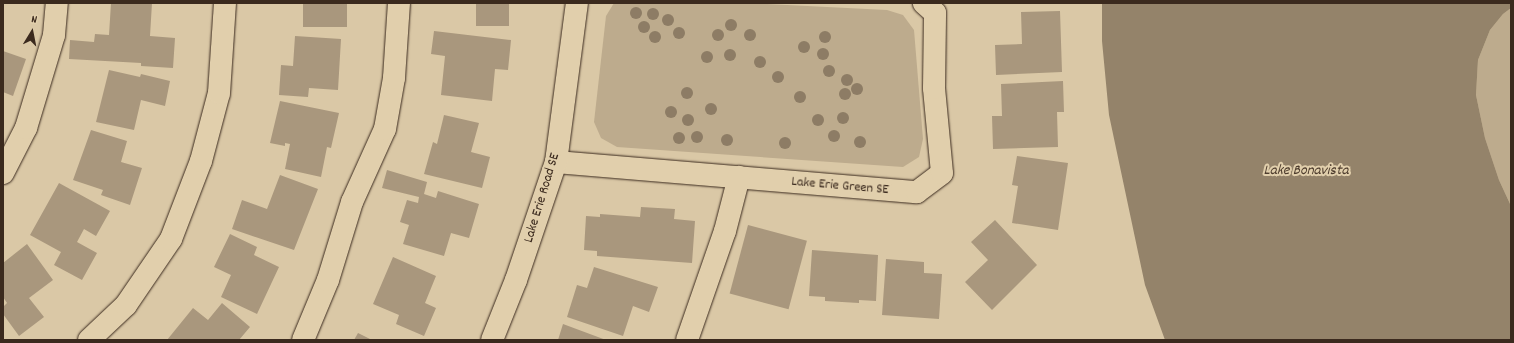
<!DOCTYPE html>
<html>
<head>
<meta charset="utf-8">
<style>
	body { margin:0 }
	#map { position:relative; width:1514px; height:343px; overflow:hidden; background:#dac8a6; font-family:Dekko,sans-serif }
	div>[style] { position:absolute }
	[style*='--x'] { left:calc(var(--x)*1px); top:calc(var(--y)*1px); width:calc(var(--w)*1px); rotate:calc(var(--a)*1deg) }
	.green>* { inset:0; background:#bdab8d }
	.water>* { inset:0; background:#94836a }
	.building>* { inset:0; background:#a9977d; transform-origin:0 0 }
	.roads { filter:drop-shadow(0 0 1px #3b2a1e) drop-shadow(0 0 1px #3b2a1e) }
	.minor>* { height:22px; margin:-11px; padding:0 11px; transform-origin:11px; border-radius:11px; background:#e1cfac }
	.trees>* { width:12px; height:12px; margin:-6px; border-radius:50%; background:#8d7c65 }
	span { translate:-50% -50%; white-space:nowrap; text-align:center; line-height:1.15; -webkit-text-stroke:4px #e1cfac; paint-order:stroke }
	.street-label { font-size:14px; color:#3b2a1e }
	.water-label { font-size:15px; color:#4d3c2d; font-style:italic }
	.frame { position:absolute; inset:0; border:4px solid #3b2a1e; pointer-events:none }
	.north { position:absolute; left:12px; top:12px; width:40px; height:40px; -webkit-text-stroke:3px #e1cfac; paint-order:stroke; rotate:10deg; font-size:11px; font-weight:700; line-height:16px; text-align:center; color:#3b2a1e }
	.north::after { content:''; display:block; margin:auto; width:14px; height:18px; background:#3b2a1e; clip-path:polygon(50% 0,100% 100%,50% 72%,0 100%) }
</style>
</head>
<body>
<div id="map">
	<div class="green">
		<div style="clip-path:polygon(614px 3px,748px 3px,887px 10px,903px 15px,914px 30px,923px 139px,919px 157px,903px 167px,617px 147px,601px 138px,594px 122px,606px 16px)"></div>
		<div style="clip-path:polygon(1511px 8px,1511px 206px,1499px 180px,1485px 138px,1476px 95px,1478px 60px,1490px 30px,1503px 14px)"></div>
	</div>
	<div class="water">
		<div style="clip-path:polygon(1102px 3px,1511px 3px,1511px 8px,1503px 14px,1490px 30px,1478px 60px,1476px 95px,1485px 138px,1499px 180px,1511px 206px,1511px 340px,1165px 340px,1145px 285px,1109px 115px,1102px 41px)"></div>
	</div>
	<div class="building">
		<div style="clip-path:polygon(111px 3px,152px 3px,150px 36px,175px 38px,173px 68px,141px 66px,141px 63px,69px 59px,70px 40px,94px 42px,95px 34px,109px 35px)"></div>
		<div style="left:303px;top:3px;width:44px;height:24px"></div>
		<div style="left:476px;top:3px;width:33px;height:23px"></div>
		<div style="clip-path:polygon(1060px 11px,1062px 72px,996px 75px,995px 45px,1022px 44px,1021px 12px)"></div>
		<div style="clip-path:polygon(434px 31px,511px 40px,508px 70px,495px 69px,492px 101px,441px 95px,445px 56px,431px 54px)"></div>
		<div style="clip-path:polygon(295px 36px,341px 39px,338px 90px,309px 88px,308px 97px,279px 95px,281px 65px,293px 66px)"></div>
		<div style="clip-path:polygon(3px 51px,26px 59px,13px 96px,3px 92px)"></div>
		<div style="clip-path:polygon(109px 70px,140px 77px,141px 74px,170px 81px,165px 106px,141px 100px,134px 130px,96px 122px)"></div>
		<div style="clip-path:polygon(1063px 81px,1064px 112px,1057px 112px,1058px 147px,993px 149px,992px 116px,1002px 116px,1001px 84px)"></div>
		<div style="clip-path:polygon(280px 101px,339px 113px,331px 148px,327px 147px,321px 177px,285px 169px,290px 144px,285px 143px,285px 146px,270px 143px)"></div>
		<div style="clip-path:polygon(444px 115px,479px 123px,471px 152px,490px 157px,482px 188px,424px 174px,433px 142px,437px 144px)"></div>
		<div style="clip-path:polygon(91px 130px,127px 141px,121px 162px,142px 168px,130px 205px,101px 195px,103px 190px,73px 180px)"></div>
		<div style="clip-path:polygon(1017px 156px,1068px 163px,1058px 230px,1012px 223px,1018px 186px,1012px 185px)"></div>
		<div style="clip-path:polygon(387px 170px,427px 182px,424px 194px,436px 198px,438px 191px,479px 204px,469px 238px,451px 233px,444px 256px,403px 244px,409px 225px,400px 222px,407px 200px,418px 203px,419px 197px,382px 188px)"></div>
		<div style="clip-path:polygon(280px 175px,318px 189px,294px 250px,232px 229px,242px 200px,267px 209px)"></div>
		<div style="clip-path:polygon(59px 183px,110px 211px,96px 236px,84px 229px,77px 242px,97px 253px,82px 280px,54px 265px,61px 252px,30px 235px)"></div>
		<div style="clip-path:polygon(641px 207px,675px 209px,674px 219px,695px 221px,692px 263px,597px 256px,597px 251px,584px 250px,586px 216px,600px 217px,600px 214px,640px 217px)"></div>
		<div style="clip-path:polygon(995px 220px,1037px 265px,992px 310px,965px 282px,988px 260px,971px 242px)"></div>
		<div style="left:748px;top:225px;width:61px;height:71px;rotate:15deg"></div>
		<div style="clip-path:polygon(230px 234px,257px 247px,254px 255px,279px 267px,257px 314px,221px 297px,231px 275px,214px 267px)"></div>
		<div style="clip-path:polygon(27px 244px,53px 280px,29px 298px,44px 317px,19px 336px,3px 314px,3px 307px,7px 303px,3px 297px,3px 263px)"></div>
		<div style="clip-path:polygon(812px 250px,878px 255px,876px 301px,859px 300px,859px 303px,825px 301px,825px 297px,809px 296px)"></div>
		<div style="clip-path:polygon(393px 257px,436px 276px,425px 303px,436px 308px,424px 336px,396px 324px,399px 315px,373px 304px)"></div>
		<div style="clip-path:polygon(886px 259px,924px 262px,924px 273px,942px 274px,939px 319px,882px 315px)"></div>
		<div style="clip-path:polygon(594px 267px,658px 287px,649px 312px,633px 306px,623px 336px,567px 317px,577px 285px,587px 288px)"></div>
		<div style="clip-path:polygon(222px 303px,250px 327px,239px 340px,167px 340px,193px 308px,208px 320px)"></div>
		<div style="clip-path:polygon(563px 324px,606px 340px,558px 340px)"></div>
		<div style="clip-path:polygon(358px 333px,372px 340px,354px 340px)"></div>
	</div>
	<div class="roads">
		<div class="minor">
			<div style="--x:556;--y:162;--w:362;--a:4.8"></div>
			<div style="--x:917;--y:192;--w:31;--a:-37"></div>
			<div style="--x:942;--y:173;--w:85;--a:-95.4"></div>
			<div style="--x:934;--y:88;--w:75;--a:-89.2"></div>
			<div style="--x:935;--y:13;--w:15;--a:-138"></div>
			<div style="--x:3;--y:173;--w:51;--a:-62.9"></div>
			<div style="--x:26;--y:128;--w:97;--a:-73.2"></div>
			<div style="--x:54;--y:35;--w:32;--a:-85"></div>
			<div style="--x:89;--y:340;--w:51;--a:-43.4"></div>
			<div style="--x:126;--y:305;--w:80;--a:-55.7"></div>
			<div style="--x:171;--y:239;--w:84;--a:-69"></div>
			<div style="--x:201;--y:161;--w:70;--a:-75.2"></div>
			<div style="--x:219;--y:93;--w:90;--a:-86.2"></div>
			<div style="--x:303;--y:340;--w:65;--a:-67.4"></div>
			<div style="--x:328;--y:280;--w:82;--a:-72.9"></div>
			<div style="--x:352;--y:202;--w:80;--a:-65.7"></div>
			<div style="--x:385;--y:129;--w:52;--a:-80"></div>
			<div style="--x:394;--y:78;--w:75;--a:-86.2"></div>
			<div style="--x:492;--y:340;--w:65;--a:-68.2"></div>
			<div style="--x:516;--y:280;--w:125;--a:-71.3"></div>
			<div style="--x:556;--y:162;--w:160;--a:-82.5"></div>
			<div style="--x:687;--y:340;--w:115;--a:-70.8"></div>
			<div style="--x:725;--y:231;--w:56;--a:-75.5"></div>
		</div>
	</div>
	<div class="trees">
		<div style="left:636px;top:13px"></div>
		<div style="left:653px;top:14px"></div>
		<div style="left:668px;top:20px"></div>
		<div style="left:731px;top:25px"></div>
		<div style="left:644px;top:27px"></div>
		<div style="left:679px;top:33px"></div>
		<div style="left:718px;top:35px"></div>
		<div style="left:750px;top:35px"></div>
		<div style="left:655px;top:37px"></div>
		<div style="left:825px;top:37px"></div>
		<div style="left:804px;top:47px"></div>
		<div style="left:823px;top:54px"></div>
		<div style="left:730px;top:55px"></div>
		<div style="left:707px;top:57px"></div>
		<div style="left:760px;top:62px"></div>
		<div style="left:829px;top:71px"></div>
		<div style="left:778px;top:77px"></div>
		<div style="left:847px;top:80px"></div>
		<div style="left:857px;top:89px"></div>
		<div style="left:687px;top:93px"></div>
		<div style="left:845px;top:94px"></div>
		<div style="left:800px;top:97px"></div>
		<div style="left:711px;top:109px"></div>
		<div style="left:671px;top:112px"></div>
		<div style="left:843px;top:118px"></div>
		<div style="left:688px;top:120px"></div>
		<div style="left:818px;top:120px"></div>
		<div style="left:834px;top:136px"></div>
		<div style="left:697px;top:137px"></div>
		<div style="left:679px;top:138px"></div>
		<div style="left:727px;top:140px"></div>
		<div style="left:860px;top:142px"></div>
		<div style="left:785px;top:143px"></div>
	</div>
	<div class="street-label">
		<span style="left:840px;top:186px;rotate:5deg">Lake Erie Green SE</span>
		<span style="left:542px;top:198px;rotate:-73deg">Lake Erie Road SE</span>
	</div>
	<div class="water-label">
		<span style="left:1306px;top:172px">Lake Bonavista</span>
	</div>
	<div class="frame"></div>
	<div class="north">N</div>
</div>
</body>
</html>
